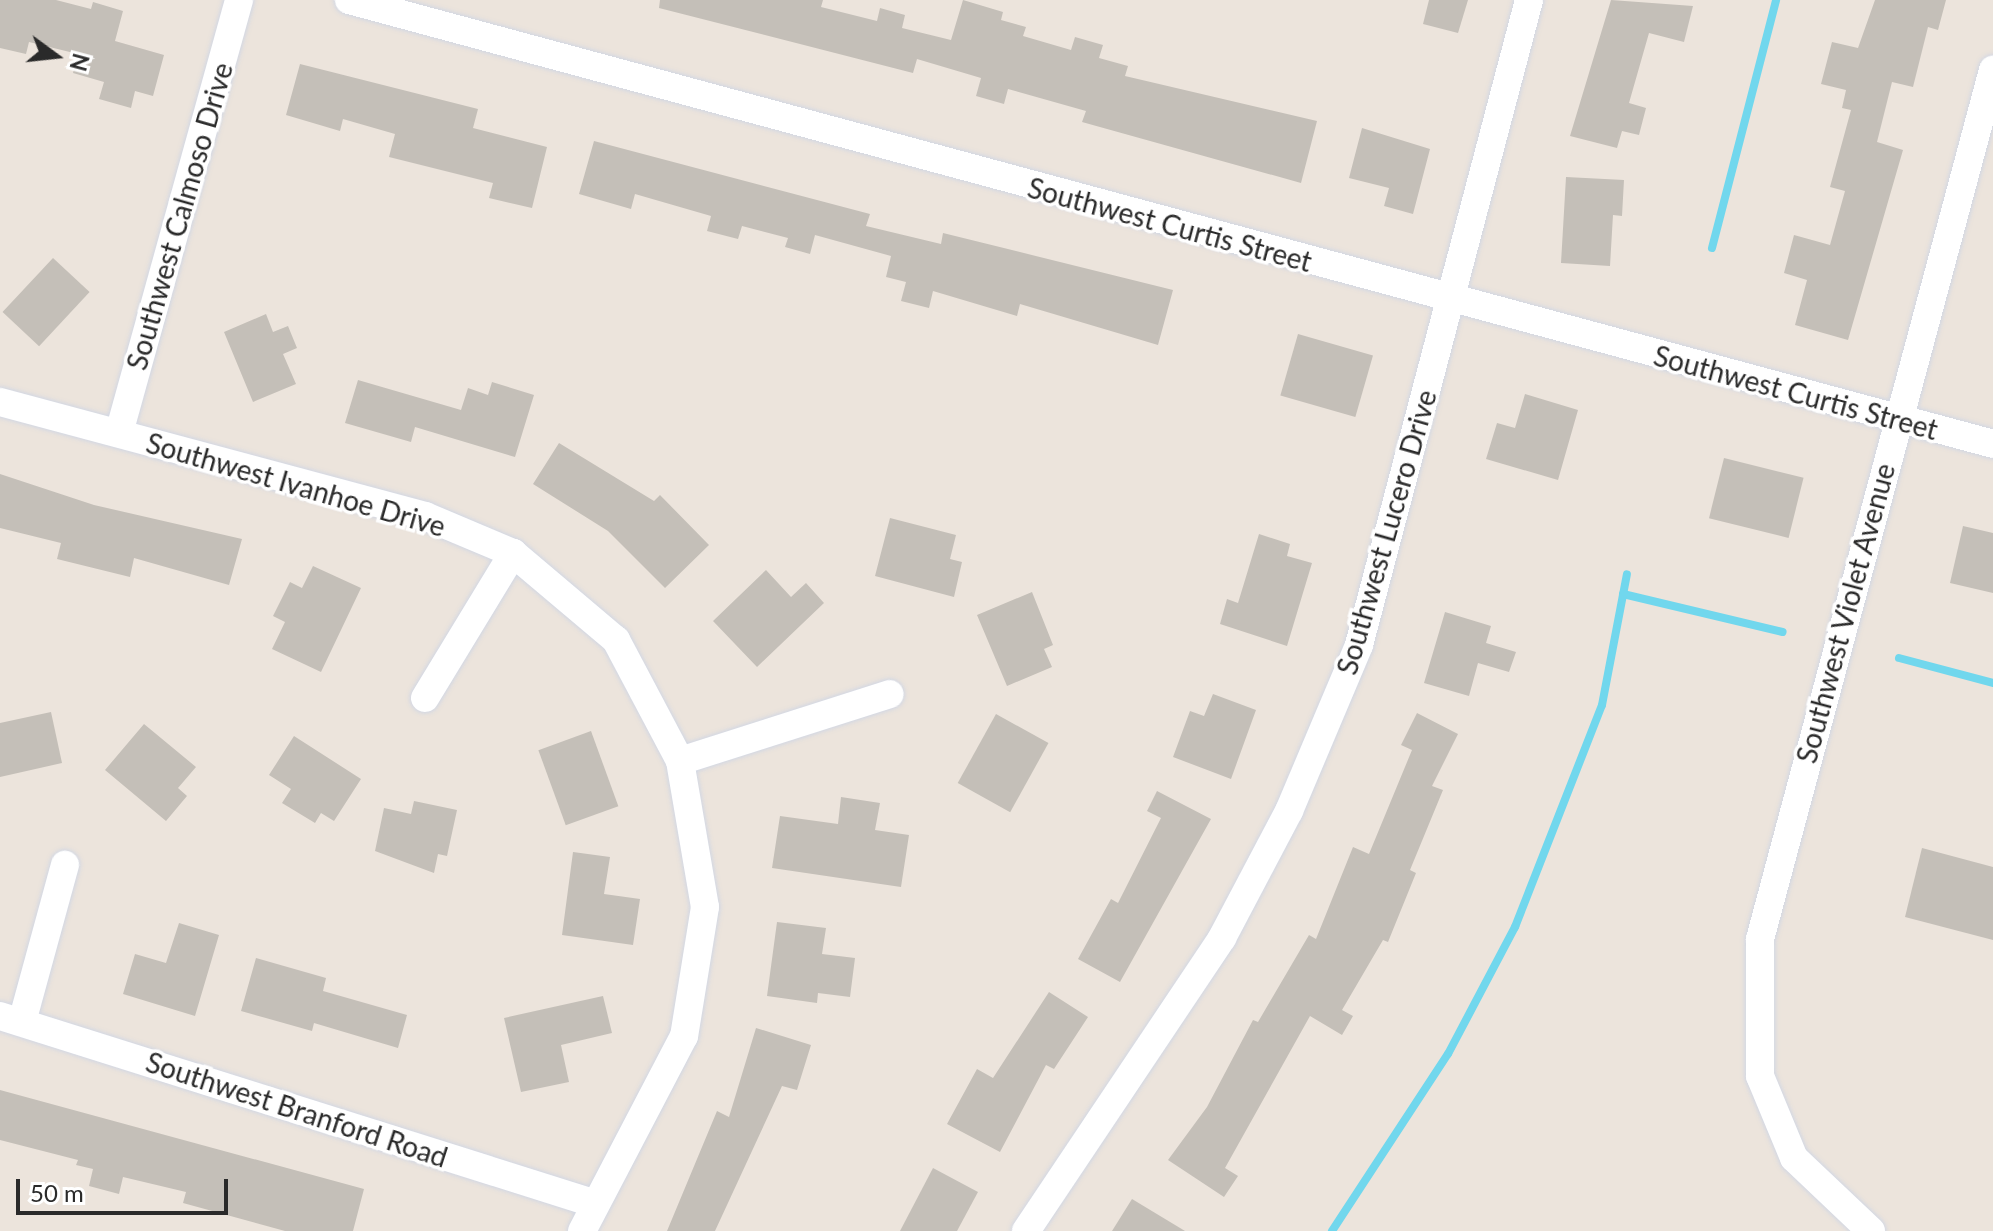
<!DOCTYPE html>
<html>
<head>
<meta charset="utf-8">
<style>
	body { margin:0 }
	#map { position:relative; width:1993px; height:1231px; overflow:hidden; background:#ece4dc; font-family:Lato,sans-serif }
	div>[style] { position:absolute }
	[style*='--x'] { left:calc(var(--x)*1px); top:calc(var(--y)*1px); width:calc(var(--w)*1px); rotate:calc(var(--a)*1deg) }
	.stream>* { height:8px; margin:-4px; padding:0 4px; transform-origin:4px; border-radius:4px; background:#71d7ed }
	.building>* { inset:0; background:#c4bfb8; transform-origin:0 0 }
	.roads { filter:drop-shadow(0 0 2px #d2d7e3) drop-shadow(0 0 2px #d2d7e3) }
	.street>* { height:28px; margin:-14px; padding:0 14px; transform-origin:14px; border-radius:14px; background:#fff }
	span { translate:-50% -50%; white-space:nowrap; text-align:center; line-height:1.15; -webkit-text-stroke:7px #fff; paint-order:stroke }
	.street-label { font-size:28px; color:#2a2a2a }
	.north { position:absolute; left:16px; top:16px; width:80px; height:80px; -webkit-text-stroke:6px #fff; paint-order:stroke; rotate:105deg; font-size:22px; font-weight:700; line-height:32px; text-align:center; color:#2a2a2a }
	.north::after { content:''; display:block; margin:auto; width:28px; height:36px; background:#2a2a2a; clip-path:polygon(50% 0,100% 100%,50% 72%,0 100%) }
	.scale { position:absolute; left:16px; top:1179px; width:212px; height:36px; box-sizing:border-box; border:4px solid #2a2a2a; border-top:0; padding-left:10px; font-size:24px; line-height:28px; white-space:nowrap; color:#2a2a2a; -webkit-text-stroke:6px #fff; paint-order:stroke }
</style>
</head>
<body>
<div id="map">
	<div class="stream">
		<div style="--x:1712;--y:248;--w:256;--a:-75.5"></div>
		<div style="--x:1623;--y:594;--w:164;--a:13.4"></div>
		<div style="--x:1899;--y:658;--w:97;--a:14.9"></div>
		<div style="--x:1332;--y:1231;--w:212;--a:-56.8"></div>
		<div style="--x:1448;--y:1054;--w:144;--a:-62.2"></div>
		<div style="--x:1515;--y:927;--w:238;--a:-68.6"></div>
		<div style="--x:1602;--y:705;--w:133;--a:-79.2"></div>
	</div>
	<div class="building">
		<div style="clip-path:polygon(0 0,56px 0,91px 9px,93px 2px,123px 11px,115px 41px,164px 55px,153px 96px,135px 91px,131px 108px,99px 99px,104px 82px,73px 73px,78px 54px,29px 42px,26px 54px,0 48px)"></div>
		<div style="clip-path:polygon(660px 0,823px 0,821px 7px,877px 21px,880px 8px,905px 15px,902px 28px,951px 40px,963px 0,1003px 12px,1001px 20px,1026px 27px,1023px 36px,1071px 50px,1075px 37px,1103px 45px,1099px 58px,1128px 66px,1125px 76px,1317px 121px,1301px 183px,1082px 122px,1086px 111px,1008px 89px,1004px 104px,976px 96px,981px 78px,917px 59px,913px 73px,659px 8px)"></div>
		<div style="clip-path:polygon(1429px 0,1468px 0,1458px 33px,1423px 24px)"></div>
		<div style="clip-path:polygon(1611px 0,1693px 6px,1684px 42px,1649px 33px,1629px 103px,1646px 108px,1639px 135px,1622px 131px,1617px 148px,1570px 136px)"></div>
		<div style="clip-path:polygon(1875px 0,1946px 0,1938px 30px,1928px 27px,1913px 87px,1892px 82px,1877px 142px,1903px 150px,1848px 340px,1795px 325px,1807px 280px,1784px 273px,1794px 235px,1830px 245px,1845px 191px,1830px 187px,1851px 110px,1842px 108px,1846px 90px,1821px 84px,1832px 42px,1858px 48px)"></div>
		<div style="clip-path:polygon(300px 64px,478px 109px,473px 128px,547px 147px,532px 208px,489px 198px,493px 183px,389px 157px,395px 134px,343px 119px,340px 131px,286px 115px)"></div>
		<div style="clip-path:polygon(1362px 128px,1430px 149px,1413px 214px,1384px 206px,1389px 188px,1349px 178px)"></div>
		<div style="clip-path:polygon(594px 141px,870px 214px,866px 226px,941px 244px,943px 233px,1173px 290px,1158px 345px,1020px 304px,1017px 316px,933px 291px,929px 308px,901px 301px,906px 282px,886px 277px,891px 256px,815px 235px,810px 254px,785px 247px,788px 238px,742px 226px,738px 239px,707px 231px,711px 216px,635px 194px,631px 209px,579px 194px)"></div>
		<div style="clip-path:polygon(1566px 177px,1624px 180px,1622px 216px,1613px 215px,1610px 266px,1561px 263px)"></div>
		<div style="left:53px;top:258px;width:50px;height:74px;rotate:43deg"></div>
		<div style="clip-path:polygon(266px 314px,273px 332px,288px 326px,297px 348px,283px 354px,296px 384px,253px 402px,224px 332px)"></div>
		<div style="left:1298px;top:334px;width:78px;height:64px;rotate:16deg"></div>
		<div style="clip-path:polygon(358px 380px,461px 410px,468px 388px,488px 395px,492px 382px,534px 395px,515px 457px,415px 427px,411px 442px,345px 423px)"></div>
		<div style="clip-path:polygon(1525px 394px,1578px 410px,1558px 480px,1486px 459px,1497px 423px,1515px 428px)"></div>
		<div style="clip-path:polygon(559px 443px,654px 501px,660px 495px,709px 545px,665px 588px,608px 531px,533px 484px)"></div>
		<div style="left:1724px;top:458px;width:82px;height:62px;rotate:14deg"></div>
		<div style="clip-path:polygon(0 474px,94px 505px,242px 539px,229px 585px,134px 558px,130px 577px,57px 559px,61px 543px,0 528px)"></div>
		<div style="clip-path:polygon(890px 518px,956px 535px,950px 559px,962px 562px,954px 597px,875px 576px)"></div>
		<div style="clip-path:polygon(1963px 526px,1993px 533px,1993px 593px,1950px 583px)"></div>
		<div style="clip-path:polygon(1259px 534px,1290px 544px,1287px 556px,1312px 563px,1287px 646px,1220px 624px,1227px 599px,1238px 603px)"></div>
		<div style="clip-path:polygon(313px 566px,361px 588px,321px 672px,272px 649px,285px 622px,273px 616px,290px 582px,302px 588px)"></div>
		<div style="clip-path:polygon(766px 570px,791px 597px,806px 583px,824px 603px,757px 667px,713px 621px)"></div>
		<div style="clip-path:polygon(1032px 592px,1053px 645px,1044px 649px,1052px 667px,1007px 686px,977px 615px)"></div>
		<div style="clip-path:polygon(1445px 612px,1491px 626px,1486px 643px,1516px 652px,1509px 672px,1478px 663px,1469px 696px,1424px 683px)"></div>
		<div style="clip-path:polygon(1213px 694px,1256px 710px,1231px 779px,1173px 757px,1190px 711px,1204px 716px)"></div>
		<div style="clip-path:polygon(51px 712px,62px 763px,0 777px,0 723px)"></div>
		<div style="clip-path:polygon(1417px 713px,1458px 734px,1432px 786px,1443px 790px,1410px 870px,1416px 873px,1388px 942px,1383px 940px,1342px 1010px,1353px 1016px,1342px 1035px,1310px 1016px,1225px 1168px,1238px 1176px,1224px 1197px,1168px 1160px,1207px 1107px,1253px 1020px,1258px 1022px,1309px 935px,1316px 939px,1353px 847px,1369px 854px,1412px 750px,1401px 745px)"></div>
		<div style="left:996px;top:714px;width:60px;height:79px;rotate:29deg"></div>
		<div style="clip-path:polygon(144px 724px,196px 767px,178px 788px,187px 796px,166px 821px,105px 770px)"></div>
		<div style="left:591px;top:731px;width:80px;height:56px;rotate:70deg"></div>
		<div style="clip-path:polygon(294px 736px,361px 779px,334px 821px,321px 813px,315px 823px,282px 803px,291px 789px,269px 775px)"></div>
		<div style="clip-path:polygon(1157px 791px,1211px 819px,1120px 982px,1078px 959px,1111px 899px,1118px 903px,1161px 818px,1147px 811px)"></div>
		<div style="clip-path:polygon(841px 797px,880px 803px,875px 830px,909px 835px,901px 887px,772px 868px,780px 816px,838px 824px)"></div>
		<div style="clip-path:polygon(414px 801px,457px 810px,447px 856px,438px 854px,434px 873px,375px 851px,384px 808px,411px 814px)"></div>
		<div style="clip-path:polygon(1922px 848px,1993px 867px,1993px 940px,1905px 917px)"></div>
		<div style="clip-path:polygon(573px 852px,610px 857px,604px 894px,640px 899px,633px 945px,562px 935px)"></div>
		<div style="clip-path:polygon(777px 922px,826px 928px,822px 954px,855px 958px,850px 997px,818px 993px,817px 1003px,767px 996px)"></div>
		<div style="clip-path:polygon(179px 923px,219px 935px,195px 1016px,123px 994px,135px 954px,166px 963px)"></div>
		<div style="clip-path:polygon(256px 958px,326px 978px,323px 991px,407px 1015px,398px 1048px,314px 1023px,312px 1031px,241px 1011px)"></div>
		<div style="clip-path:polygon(1049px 992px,1088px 1017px,1054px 1069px,1046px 1065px,1000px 1152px,947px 1124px,977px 1069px,993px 1078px)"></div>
		<div style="clip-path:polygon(603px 996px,612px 1033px,561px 1045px,569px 1082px,521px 1092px,504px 1018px)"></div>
		<div style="clip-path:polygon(756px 1028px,811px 1045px,797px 1090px,782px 1086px,715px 1231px,667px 1231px,717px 1111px,729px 1117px)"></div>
		<div style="clip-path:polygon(0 1090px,364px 1189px,353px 1231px,285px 1231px,183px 1203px,186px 1192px,123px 1177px,119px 1194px,89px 1186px,93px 1169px,76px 1165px,78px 1160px,0 1140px)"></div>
		<div style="clip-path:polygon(933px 1168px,978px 1192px,957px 1231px,900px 1231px)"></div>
		<div style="clip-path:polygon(1132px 1199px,1185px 1231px,1112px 1231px)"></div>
	</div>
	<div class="roads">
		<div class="street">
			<div style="--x:349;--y:0;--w:1703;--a:15.11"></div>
			<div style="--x:0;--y:402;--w:440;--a:15"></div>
			<div style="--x:425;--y:516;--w:95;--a:22.8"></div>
			<div style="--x:513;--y:553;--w:135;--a:40.2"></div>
			<div style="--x:616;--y:640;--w:137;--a:62.1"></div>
			<div style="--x:680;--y:761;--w:148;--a:80.3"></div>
			<div style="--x:705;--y:907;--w:131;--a:99.2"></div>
			<div style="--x:684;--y:1036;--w:220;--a:117.6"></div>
			<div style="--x:119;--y:433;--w:449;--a:-74.5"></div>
			<div style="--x:425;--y:698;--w:170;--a:-58.7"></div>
			<div style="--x:680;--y:761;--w:220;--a:-17.7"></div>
			<div style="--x:0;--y:1016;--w:622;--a:17.5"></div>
			<div style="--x:22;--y:1022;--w:163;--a:-74.7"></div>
			<div style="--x:1026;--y:1231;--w:353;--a:-56.2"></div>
			<div style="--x:1222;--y:938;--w:144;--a:-62.2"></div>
			<div style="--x:1289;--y:811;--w:180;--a:-67.1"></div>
			<div style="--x:1359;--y:645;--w:667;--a:-75.23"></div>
			<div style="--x:1871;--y:1231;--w:106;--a:-136.5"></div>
			<div style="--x:1794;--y:1158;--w:89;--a:-112.5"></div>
			<div style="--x:1760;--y:1076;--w:137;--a:-90"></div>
			<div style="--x:1760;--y:939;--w:900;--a:-74.99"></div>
		</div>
	</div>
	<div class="street-label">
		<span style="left:179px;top:216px;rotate:-74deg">Southwest Calmoso Drive</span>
		<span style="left:1170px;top:224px;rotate:15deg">Southwest Curtis Street</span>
		<span style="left:1796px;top:392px;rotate:15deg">Southwest Curtis Street</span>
		<span style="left:296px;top:484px;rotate:16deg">Southwest Ivanhoe Drive</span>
		<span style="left:1386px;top:532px;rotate:-74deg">Southwest Lucero Drive</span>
		<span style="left:1845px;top:613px;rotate:-75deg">Southwest Violet Avenue</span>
		<span style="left:297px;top:1109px;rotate:18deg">Southwest Branford Road</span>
	</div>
	<div class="north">N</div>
	<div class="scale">50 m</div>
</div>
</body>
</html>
